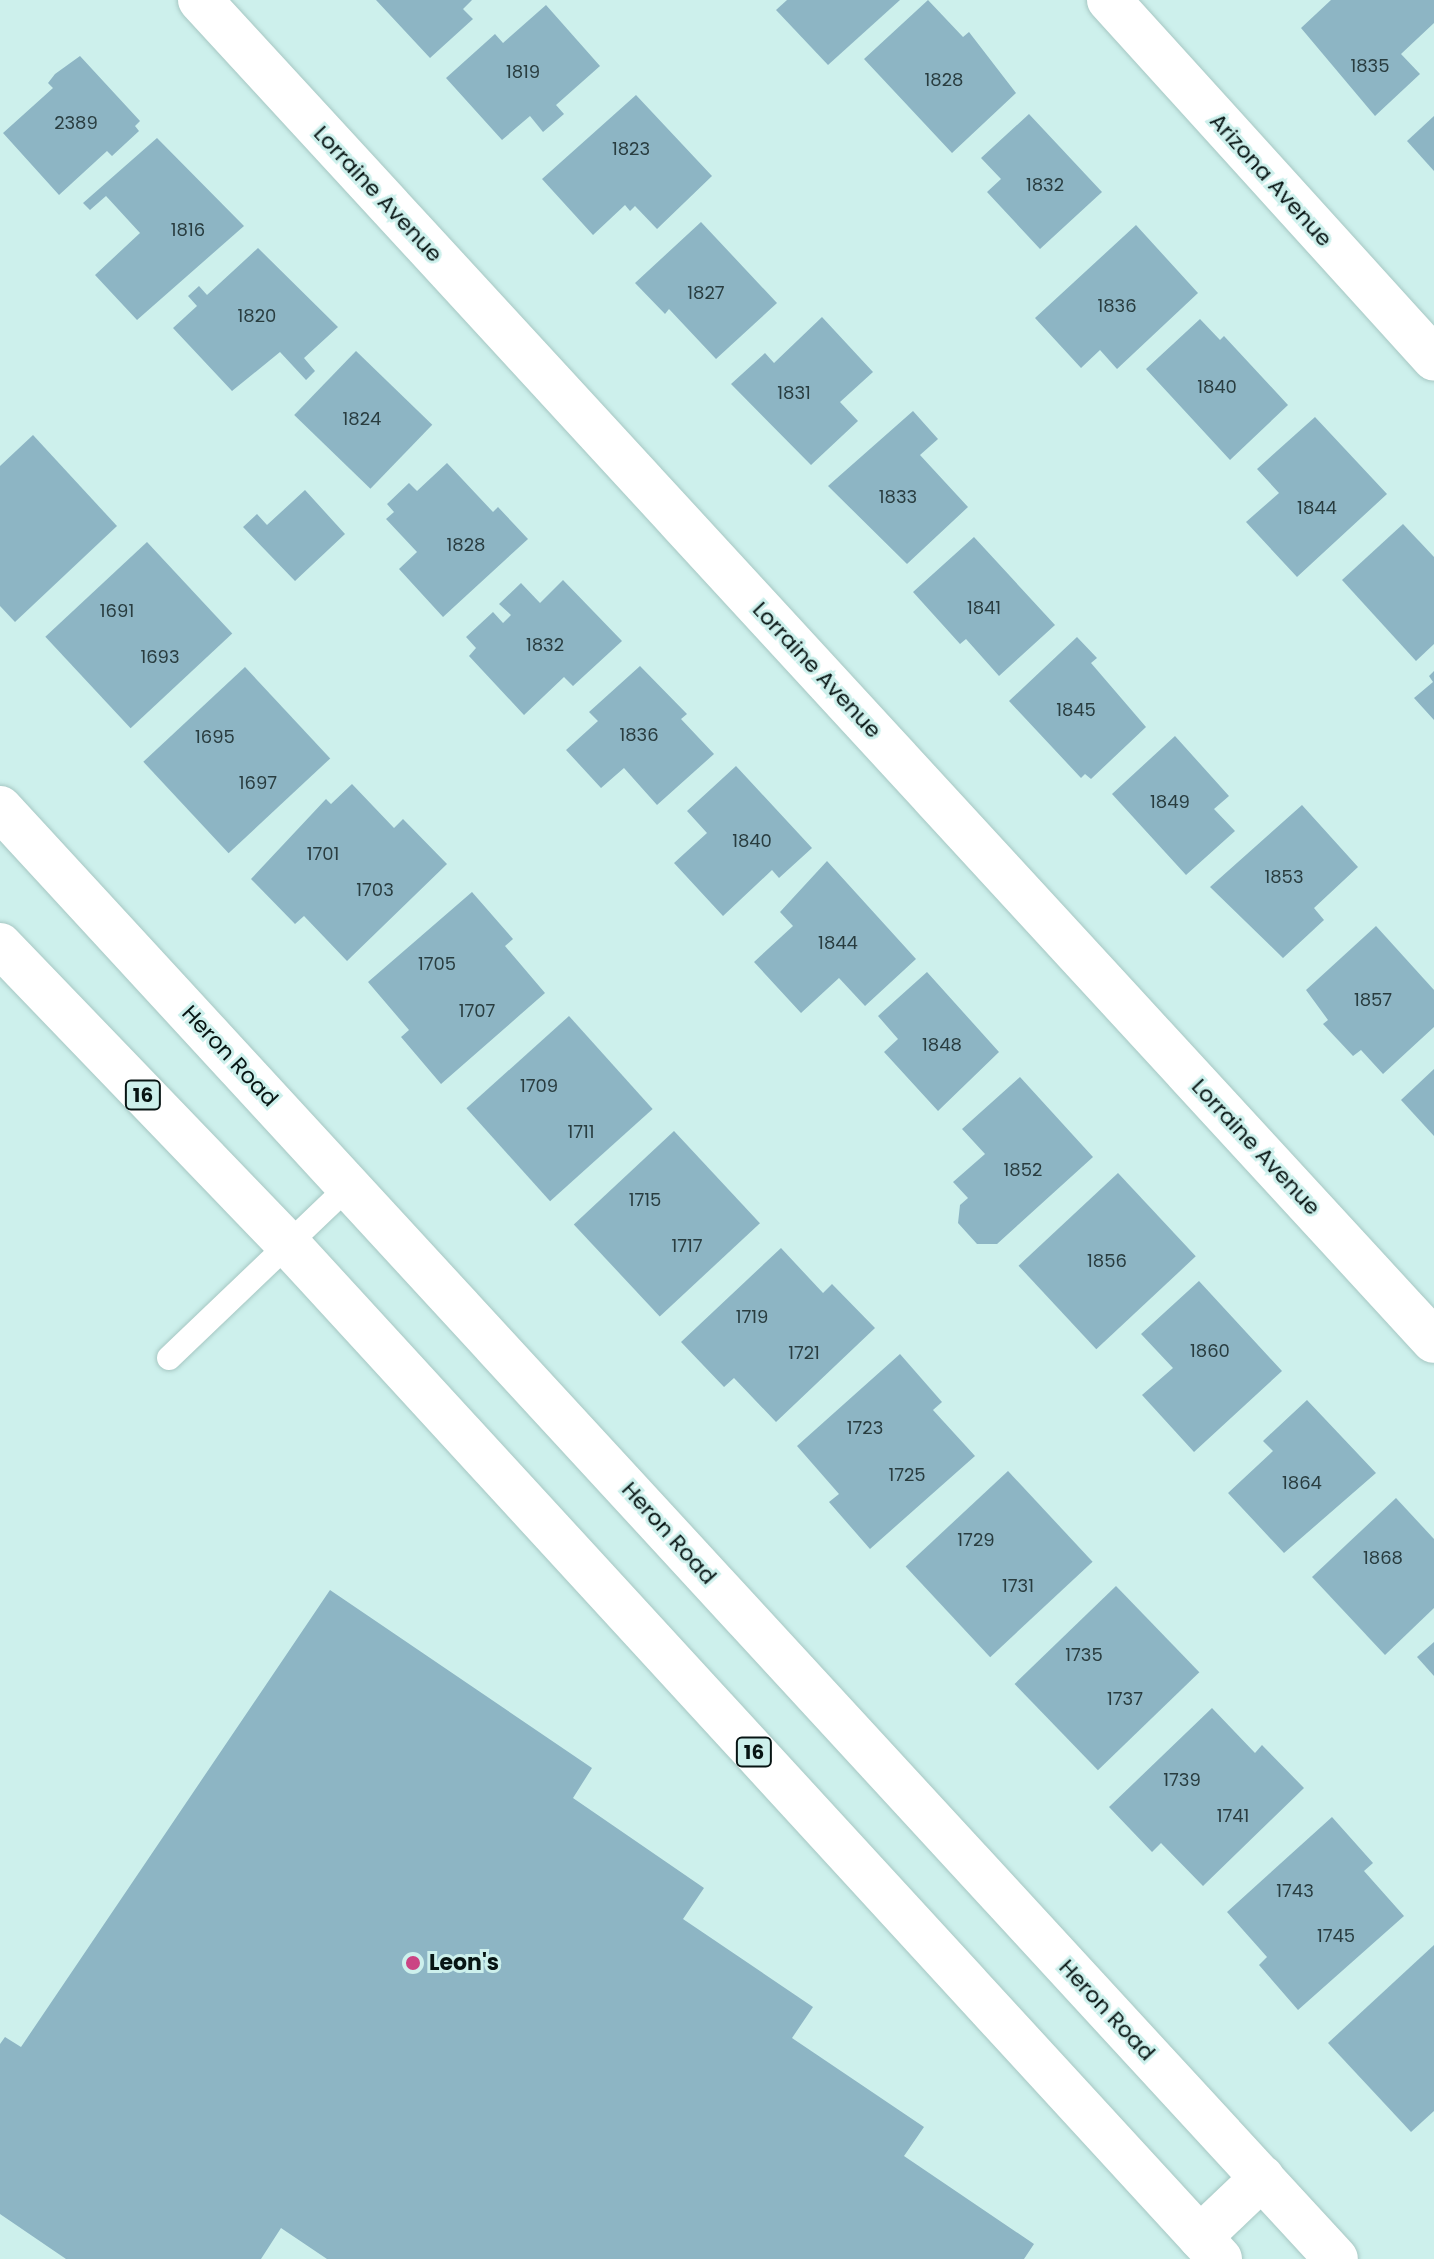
<!DOCTYPE html>
<html>
<head>
<meta charset="utf-8">
<style>
	body { margin:0 }
	#map { position:relative; width:1434px; height:2259px; overflow:hidden; background:#cdf0ec; font-family:Poppins,sans-serif }
	div>[style] { position:absolute }
	[style*='--x'] { left:calc(var(--x)*1px); top:calc(var(--y)*1px); width:calc(var(--w)*1px); rotate:calc(var(--a)*1deg) }
	.building>* { inset:0; background:#8db5c4; transform-origin:0 0 }
	.roads { filter:drop-shadow(0 0 2px #a6c7c3) drop-shadow(0 0 2px #a6c7c3) }
	.service>* { height:24px; margin:-12px; padding:0 12px; transform-origin:12px; border-radius:12px; background:#fff }
	.minor>* { height:44px; margin:-22px; padding:0 22px; transform-origin:22px; border-radius:22px; background:#fff }
	.secondary>* { height:44px; margin:-22px; padding:0 22px; transform-origin:22px; border-radius:22px; background:#fff }
	.primary>* { height:44px; margin:-22px; padding:0 22px; transform-origin:22px; border-radius:22px; background:#fff }
	.dots>* { width:22px; height:22px; translate:-50% -50%; box-sizing:border-box; border:4px solid #cdf0ec; border-radius:50% }
	span { translate:-50% -50%; white-space:nowrap; text-align:center; line-height:1.15; -webkit-text-stroke:6px #cdf0ec; paint-order:stroke }
	.number-label { font-size:18px; color:#293d40 }
	.number-label span { -webkit-text-stroke-width:0 }
	.shield-label span { padding:2px 6px; background:#cdf0ec; border:2px solid; border-radius:6px; -webkit-text-stroke-width:0 }
	.shield-label { font-size:20px; color:#081514; font-weight:700 }
	.street-label { font-size:22px; color:#081514 }
	.poi-label { font-size:22px; color:#081514; font-weight:700 }
	.left { translate:0 -50%; text-align:left }
</style>
</head>
<body>
<div id="map">
	<div class="building">
		<div style="clip-path:polygon(376px 0,472px 0,463px 9px,473px 19px,430px 58px)"></div>
		<div style="clip-path:polygon(787px 0,900px 0,828px 65px,776px 10px)"></div>
		<div style="clip-path:polygon(928px 0,963px 37px,969px 32px,1016px 93px,952px 153px,864px 59px)"></div>
		<div style="clip-path:polygon(1331px 0,1434px 0,1434px 23px,1401px 54px,1420px 74px,1375px 116px,1301px 28px)"></div>
		<div style="clip-path:polygon(546px 5px,600px 66px,556px 105px,564px 114px,543px 132px,530px 116px,502px 140px,446px 78px,495px 34px,503px 43px)"></div>
		<div style="clip-path:polygon(80px 56px,140px 121px,135px 126px,139px 131px,112px 156px,107px 151px,59px 195px,3px 133px,53px 88px,48px 83px,55px 74px)"></div>
		<div style="clip-path:polygon(636px 95px,712px 176px,657px 229px,635px 206px,630px 211px,625px 205px,593px 235px,542px 179px)"></div>
		<div style="clip-path:polygon(1029px 114px,1102px 192px,1040px 249px,987px 192px,1001px 179px,981px 158px)"></div>
		<div style="clip-path:polygon(1434px 116px,1434px 171px,1407px 141px)"></div>
		<div style="clip-path:polygon(157px 138px,244px 226px,137px 320px,95px 275px,140px 233px,106px 196px,90px 210px,83px 203px)"></div>
		<div style="clip-path:polygon(701px 222px,777px 303px,716px 359px,669px 309px,665px 314px,635px 283px)"></div>
		<div style="clip-path:polygon(1136px 225px,1198px 293px,1117px 369px,1100px 350px,1081px 368px,1035px 318px)"></div>
		<div style="clip-path:polygon(258px 248px,338px 327px,304px 358px,315px 371px,306px 380px,280px 352px,232px 391px,173px 328px,197px 306px,188px 296px,199px 286px,207px 295px)"></div>
		<div style="clip-path:polygon(822px 317px,873px 372px,840px 402px,858px 421px,811px 465px,731px 384px,765px 353px,774px 363px)"></div>
		<div style="clip-path:polygon(1200px 319px,1220px 340px,1224px 336px,1288px 405px,1230px 460px,1146px 369px)"></div>
		<div style="left:356px;top:351px;width:106px;height:89px;rotate:44deg"></div>
		<div style="clip-path:polygon(913px 411px,938px 439px,920px 455px,968px 507px,907px 564px,828px 486px)"></div>
		<div style="clip-path:polygon(1315px 417px,1387px 494px,1297px 577px,1246px 522px,1279px 493px,1257px 469px)"></div>
		<div style="clip-path:polygon(33px 435px,117px 526px,15px 622px,0 606px,0 466px)"></div>
		<div style="clip-path:polygon(447px 463px,493px 512px,498px 507px,528px 539px,443px 617px,399px 569px,417px 552px,386px 519px,394px 512px,387px 504px,409px 483px,417px 491px)"></div>
		<div style="clip-path:polygon(305px 490px,345px 534px,295px 581px,243px 527px,257px 514px,267px 525px)"></div>
		<div style="clip-path:polygon(1403px 524px,1434px 557px,1434px 644px,1416px 661px,1342px 580px)"></div>
		<div style="clip-path:polygon(974px 537px,1055px 625px,999px 676px,966px 639px,960px 644px,913px 592px)"></div>
		<div style="left:147px;top:542px;width:125px;height:139px;rotate:47deg"></div>
		<div style="clip-path:polygon(563px 580px,622px 641px,573px 686px,564px 677px,524px 715px,469px 656px,476px 648px,466px 637px,493px 612px,503px 623px,511px 615px,499px 604px,521px 583px,540px 603px)"></div>
		<div style="clip-path:polygon(1077px 637px,1097px 658px,1091px 663px,1146px 727px,1091px 779px,1085px 774px,1081px 778px,1009px 701px)"></div>
		<div style="clip-path:polygon(640px 666px,687px 714px,681px 719px,714px 754px,657px 805px,624px 768px,601px 788px,566px 750px,598px 721px,589px 712px)"></div>
		<div style="left:245px;top:667px;width:125px;height:139px;rotate:47deg"></div>
		<div style="clip-path:polygon(1434px 671px,1434px 720px,1414px 698px,1433px 682px,1429px 676px)"></div>
		<div style="clip-path:polygon(1175px 736px,1229px 796px,1214px 809px,1235px 831px,1186px 875px,1112px 794px)"></div>
		<div style="clip-path:polygon(736px 766px,812px 848px,779px 878px,772px 870px,723px 916px,674px 863px,707px 833px,687px 811px)"></div>
		<div style="clip-path:polygon(352px 784px,394px 828px,403px 819px,447px 864px,347px 961px,304px 916px,295px 924px,251px 879px,326px 799px,331px 804px)"></div>
		<div style="clip-path:polygon(1302px 805px,1358px 867px,1314px 908px,1324px 920px,1283px 958px,1210px 887px)"></div>
		<div style="clip-path:polygon(827px 861px,916px 959px,865px 1006px,839px 978px,801px 1013px,754px 962px,793px 926px,780px 912px)"></div>
		<div style="clip-path:polygon(472px 892px,513px 939px,505px 946px,545px 993px,441px 1084px,401px 1037px,409px 1030px,368px 982px)"></div>
		<div style="clip-path:polygon(1376px 926px,1434px 990px,1434px 1027px,1383px 1074px,1361px 1050px,1353px 1056px,1323px 1024px,1328px 1020px,1306px 990px)"></div>
		<div style="clip-path:polygon(927px 972px,999px 1052px,938px 1111px,884px 1052px,898px 1039px,878px 1016px)"></div>
		<div style="left:569px;top:1016px;width:125px;height:138px;rotate:48deg"></div>
		<div style="clip-path:polygon(1434px 1069px,1434px 1136px,1401px 1100px)"></div>
		<div style="clip-path:polygon(1020px 1077px,1093px 1157px,997px 1244px,977px 1244px,958px 1223px,960px 1205px,968px 1198px,953px 1182px,985px 1154px,962px 1129px)"></div>
		<div style="left:674px;top:1131px;width:126px;height:137px;rotate:47deg"></div>
		<div style="left:1118px;top:1173px;width:114px;height:136px;rotate:47deg"></div>
		<div style="clip-path:polygon(781px 1248px,823px 1293px,832px 1284px,875px 1328px,776px 1422px,734px 1378px,724px 1387px,681px 1342px)"></div>
		<div style="clip-path:polygon(1199px 1281px,1282px 1371px,1194px 1452px,1142px 1395px,1173px 1368px,1141px 1334px)"></div>
		<div style="clip-path:polygon(900px 1354px,942px 1402px,933px 1410px,975px 1456px,870px 1549px,829px 1502px,839px 1494px,797px 1446px)"></div>
		<div style="clip-path:polygon(1307px 1400px,1376px 1473px,1284px 1553px,1228px 1493px,1273px 1451px,1263px 1441px)"></div>
		<div style="left:1008px;top:1471px;width:124px;height:140px;rotate:47deg"></div>
		<div style="clip-path:polygon(1396px 1498px,1434px 1539px,1434px 1608px,1385px 1655px,1312px 1577px)"></div>
		<div style="left:1116px;top:1586px;width:120px;height:141px;rotate:46deg"></div>
		<div style="clip-path:polygon(330px 1590px,592px 1768px,573px 1798px,704px 1888px,683px 1919px,813px 2007px,792px 2038px,924px 2127px,904px 2156px,1034px 2244px,1024px 2259px,327px 2259px,281px 2228px,261px 2259px,66px 2259px,0 2214px,0 2044px,5px 2037px,21px 2047px)"></div>
		<div style="clip-path:polygon(1434px 1642px,1434px 1676px,1417px 1657px)"></div>
		<div style="clip-path:polygon(1212px 1708px,1255px 1753px,1262px 1745px,1304px 1788px,1203px 1886px,1161px 1843px,1152px 1852px,1109px 1807px)"></div>
		<div style="clip-path:polygon(1332px 1817px,1373px 1863px,1364px 1871px,1404px 1916px,1298px 2010px,1259px 1965px,1267px 1957px,1227px 1912px)"></div>
		<div style="clip-path:polygon(1434px 1945px,1434px 2111px,1411px 2132px,1328px 2043px)"></div>
	</div>
	<div class="roads">
		<div class="service">
			<div style="--x:169;--y:1358;--w:250;--a:-43.7"></div>
		</div>
		<div class="minor">
			<div style="--x:200;--y:0;--w:1822;--a:47.38"></div>
			<div style="--x:1109;--y:0;--w:484;--a:47.8"></div>
		</div>
		<div class="secondary">
			<div style="--x:1200;--y:2237;--w:86;--a:-43.6"></div>
		</div>
		<div class="primary">
			<div style="--x:0;--y:808;--w:1972;--a:47.36"></div>
			<div style="--x:0;--y:945;--w:415;--a:46.1"></div>
			<div style="--x:288;--y:1244;--w:1378;--a:47.44"></div>
		</div>
	</div>
	<div class="dots">
		<div style="left:413px;top:1963px;background:#cb4484"></div>
	</div>
	<div class="number-label">
		<span style="left:1370px;top:66px">1835</span>
		<span style="left:523px;top:72px">1819</span>
		<span style="left:944px;top:80px">1828</span>
		<span style="left:76px;top:123px">2389</span>
		<span style="left:631px;top:149px">1823</span>
		<span style="left:1045px;top:185px">1832</span>
		<span style="left:188px;top:230px">1816</span>
		<span style="left:706px;top:293px">1827</span>
		<span style="left:1117px;top:306px">1836</span>
		<span style="left:257px;top:316px">1820</span>
		<span style="left:1217px;top:387px">1840</span>
		<span style="left:794px;top:393px">1831</span>
		<span style="left:362px;top:419px">1824</span>
		<span style="left:898px;top:497px">1833</span>
		<span style="left:1317px;top:508px">1844</span>
		<span style="left:466px;top:545px">1828</span>
		<span style="left:984px;top:608px">1841</span>
		<span style="left:117px;top:611px">1691</span>
		<span style="left:545px;top:645px">1832</span>
		<span style="left:160px;top:657px">1693</span>
		<span style="left:1076px;top:710px">1845</span>
		<span style="left:639px;top:735px">1836</span>
		<span style="left:215px;top:737px">1695</span>
		<span style="left:258px;top:783px">1697</span>
		<span style="left:1170px;top:802px">1849</span>
		<span style="left:752px;top:841px">1840</span>
		<span style="left:323px;top:854px">1701</span>
		<span style="left:1284px;top:877px">1853</span>
		<span style="left:375px;top:890px">1703</span>
		<span style="left:838px;top:943px">1844</span>
		<span style="left:437px;top:964px">1705</span>
		<span style="left:1373px;top:1000px">1857</span>
		<span style="left:477px;top:1011px">1707</span>
		<span style="left:942px;top:1045px">1848</span>
		<span style="left:539px;top:1086px">1709</span>
		<span style="left:581px;top:1132px">1711</span>
		<span style="left:1023px;top:1170px">1852</span>
		<span style="left:645px;top:1200px">1715</span>
		<span style="left:687px;top:1246px">1717</span>
		<span style="left:1107px;top:1261px">1856</span>
		<span style="left:752px;top:1317px">1719</span>
		<span style="left:1210px;top:1351px">1860</span>
		<span style="left:804px;top:1353px">1721</span>
		<span style="left:865px;top:1428px">1723</span>
		<span style="left:907px;top:1475px">1725</span>
		<span style="left:1302px;top:1483px">1864</span>
		<span style="left:976px;top:1540px">1729</span>
		<span style="left:1383px;top:1558px">1868</span>
		<span style="left:1018px;top:1586px">1731</span>
		<span style="left:1084px;top:1655px">1735</span>
		<span style="left:1125px;top:1699px">1737</span>
		<span style="left:1182px;top:1780px">1739</span>
		<span style="left:1233px;top:1816px">1741</span>
		<span style="left:1295px;top:1891px">1743</span>
		<span style="left:1336px;top:1936px">1745</span>
	</div>
	<div class="shield-label">
		<span style="left:143px;top:1095px">16</span>
		<span style="left:754px;top:1752px">16</span>
	</div>
	<div class="street-label">
		<span style="left:1271px;top:180px;rotate:48deg">Arizona Avenue</span>
		<span style="left:378px;top:194px;rotate:47deg">Lorraine Avenue</span>
		<span style="left:817px;top:670px;rotate:47deg">Lorraine Avenue</span>
		<span style="left:230px;top:1056px;rotate:47deg">Heron Road</span>
		<span style="left:1256px;top:1147px;rotate:47deg">Lorraine Avenue</span>
		<span style="left:669px;top:1533px;rotate:48deg">Heron Road</span>
		<span style="left:1107px;top:2010px;rotate:47deg">Heron Road</span>
	</div>
	<div class="poi-label">
		<span class="left" style="left:429px;top:1963px">Leon's</span>
	</div>
</div>
</body>
</html>
